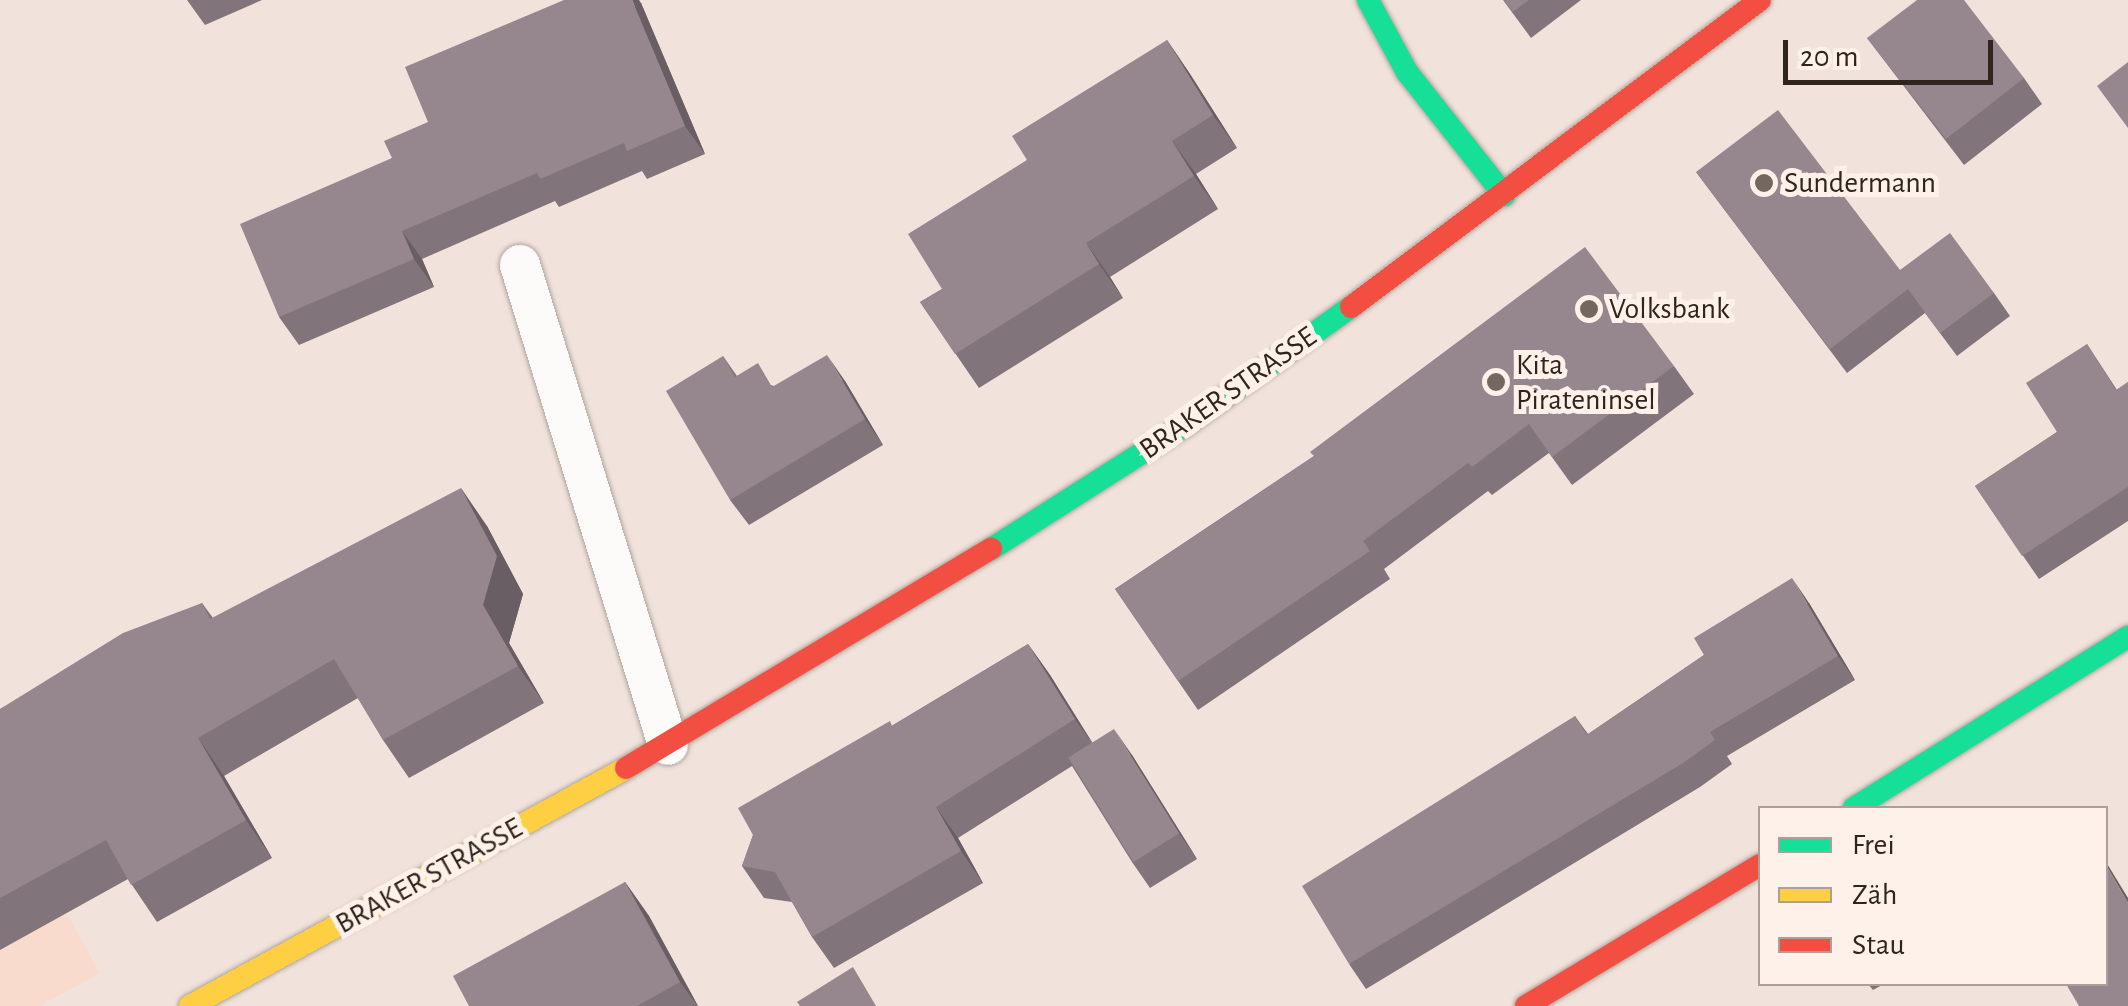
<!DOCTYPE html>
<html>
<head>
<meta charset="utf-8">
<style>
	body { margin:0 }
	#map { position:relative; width:2128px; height:1006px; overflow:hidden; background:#f1e3db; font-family:"Alegreya Sans",sans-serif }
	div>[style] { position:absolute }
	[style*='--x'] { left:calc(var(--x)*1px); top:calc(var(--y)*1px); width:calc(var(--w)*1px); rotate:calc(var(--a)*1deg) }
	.built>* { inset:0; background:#f8dbcc }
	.roads { filter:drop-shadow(0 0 2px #b0a49d) drop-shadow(0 0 2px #b0a49d) }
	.lane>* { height:40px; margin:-20px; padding:0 20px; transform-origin:20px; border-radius:20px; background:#fdfbfa }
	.fast>* { height:22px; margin:-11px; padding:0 11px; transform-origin:11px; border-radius:11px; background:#16e098 }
	.slow>* { height:22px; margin:-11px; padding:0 11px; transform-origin:11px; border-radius:11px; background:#ffcf43 }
	.jam>* { height:22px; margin:-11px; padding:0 11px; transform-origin:11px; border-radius:11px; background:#f24e42 }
	.wall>* { inset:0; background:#81747b }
	.shaded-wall>* { inset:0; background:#695e64 }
	.building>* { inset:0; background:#96878f; transform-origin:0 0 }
	.dots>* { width:28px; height:28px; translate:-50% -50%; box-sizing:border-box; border:5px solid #fef1e9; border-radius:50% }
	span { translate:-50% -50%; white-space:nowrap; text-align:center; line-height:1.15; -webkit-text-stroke:10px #fef1e9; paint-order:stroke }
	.poi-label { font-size:30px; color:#30241e }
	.left { translate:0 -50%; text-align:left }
	.street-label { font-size:30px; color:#30241e }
	.legend { position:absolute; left:1758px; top:806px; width:350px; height:180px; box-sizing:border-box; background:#fef1e9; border:2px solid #ac9f98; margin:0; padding:12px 18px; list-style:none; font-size:30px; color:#30241e }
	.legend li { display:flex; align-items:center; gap:20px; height:50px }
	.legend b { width:50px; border:2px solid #ac9f98 }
	.scale { position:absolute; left:1783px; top:40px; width:210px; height:45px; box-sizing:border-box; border:5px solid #30241e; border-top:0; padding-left:12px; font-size:30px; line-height:35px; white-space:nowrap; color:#30241e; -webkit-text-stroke:8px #fef1e9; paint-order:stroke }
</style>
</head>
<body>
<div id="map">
	<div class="built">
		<div style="clip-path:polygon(0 793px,100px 973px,40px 1006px,0 1006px)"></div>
	</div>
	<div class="roads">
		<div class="lane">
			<div style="--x:520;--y:265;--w:502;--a:72.86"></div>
		</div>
		<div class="fast">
			<div style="--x:1368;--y:0;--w:82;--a:61.6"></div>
			<div style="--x:1407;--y:72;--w:157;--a:51.7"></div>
			<div style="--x:991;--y:549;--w:231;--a:-32.5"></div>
			<div style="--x:1186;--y:425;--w:203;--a:-35.6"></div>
			<div style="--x:1854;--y:808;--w:323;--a:-32"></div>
		</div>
		<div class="slow">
			<div style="--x:190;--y:1006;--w:497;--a:-28.6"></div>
		</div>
		<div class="jam">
			<div style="--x:1351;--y:307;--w:511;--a:-36.89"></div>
			<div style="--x:626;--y:768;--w:426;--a:-31"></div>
			<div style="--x:1526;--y:1006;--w:273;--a:-31.1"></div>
		</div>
	</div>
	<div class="wall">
		<div style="clip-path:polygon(187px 0,262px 0,205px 25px)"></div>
		<div style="clip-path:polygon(1503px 0,1581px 0,1531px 38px)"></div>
		<div style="clip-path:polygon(641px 3px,705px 154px,647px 179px,642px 171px,559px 207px,555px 201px,422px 259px,434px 287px,299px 345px,279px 317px,392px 158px,428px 122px)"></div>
		<div style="clip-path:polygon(1867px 38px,2024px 78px,2042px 104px,1964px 165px)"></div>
		<div style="clip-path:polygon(1167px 40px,1190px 74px,1237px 148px,1196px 174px,1218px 209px,1110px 277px,1123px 298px,979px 388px,920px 302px,942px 289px,1027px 160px)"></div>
		<div style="clip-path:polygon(1696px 172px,1900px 270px,1994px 293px,2010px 316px,1957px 356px,1925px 313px,1847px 373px)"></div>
		<div style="clip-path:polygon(2087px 344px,2117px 390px,2128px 382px,2128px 521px,2039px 579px,1975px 486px,2057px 432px)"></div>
		<div style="clip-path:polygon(723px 356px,737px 376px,774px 386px,845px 381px,883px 445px,749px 525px,730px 500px)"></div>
		<div style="clip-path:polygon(1674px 366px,1694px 394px,1572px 485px,1549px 453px,1492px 495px,1488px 491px,1384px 569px,1390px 579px,1198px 710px,1115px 589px,1314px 456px)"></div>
		<div style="clip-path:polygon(487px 526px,523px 594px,509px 643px,544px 703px,409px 778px,383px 740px,358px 698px,224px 776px,272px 858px,157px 922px,128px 879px,0 950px,0 709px,202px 603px,213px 618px)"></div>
		<div style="clip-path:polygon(1809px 603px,1855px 680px,1727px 756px,1732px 764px,1700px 787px,1366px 989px,1349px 964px,1575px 716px,1588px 734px,1704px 655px)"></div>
		<div style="clip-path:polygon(1028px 644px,1050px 675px,1092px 743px,1132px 755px,1197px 859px,1150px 888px,1132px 862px,1072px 766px,958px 838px,983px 883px,834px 968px,812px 937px,792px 902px,764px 898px,742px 866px,753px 835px,893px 725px)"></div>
		<div style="clip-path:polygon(625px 882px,649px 916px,698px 1006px,469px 1006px)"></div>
		<div style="clip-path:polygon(1868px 984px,1884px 984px,1873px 990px)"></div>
	</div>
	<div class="shaded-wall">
		<div style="clip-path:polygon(632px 0,639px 0,641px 3px,705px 154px,685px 126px)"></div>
		<div style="clip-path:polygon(1167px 40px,1190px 74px,1237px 148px,1213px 115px)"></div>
		<div style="clip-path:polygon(1172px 141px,1196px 174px,1218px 209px,1194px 176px)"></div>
		<div style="clip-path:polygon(402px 231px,422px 259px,434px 287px,414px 259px)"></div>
		<div style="clip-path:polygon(1086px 243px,1110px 277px,1123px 298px,1099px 264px)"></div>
		<div style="clip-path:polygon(827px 355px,845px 381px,883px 445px,865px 419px)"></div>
		<div style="clip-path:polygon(461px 488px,487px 526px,523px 594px,509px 643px,544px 703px,518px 666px,483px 605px)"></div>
		<div style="clip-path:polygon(1792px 578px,1809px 603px,1855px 680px,1838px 656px)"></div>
		<div style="clip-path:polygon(1028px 644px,1050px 675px,1097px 750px,1075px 719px)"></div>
		<div style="clip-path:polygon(1114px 729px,1132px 755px,1197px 859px,1179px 833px)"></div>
		<div style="clip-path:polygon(198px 738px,224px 776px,272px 858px,246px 820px)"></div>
		<div style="clip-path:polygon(936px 807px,958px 838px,983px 883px,961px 851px)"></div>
		<div style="clip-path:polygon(2106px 862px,2128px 898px,2128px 903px,2106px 865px)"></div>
		<div style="clip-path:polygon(625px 882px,649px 916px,698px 1006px,680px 982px)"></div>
	</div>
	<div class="building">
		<div style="clip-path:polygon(564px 0,632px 0,685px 126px,627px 151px,624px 143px,540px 179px,537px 173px,402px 231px,414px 259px,279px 317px,240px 224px,392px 158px,384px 141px,428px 122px,405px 67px)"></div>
		<div style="clip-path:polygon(1504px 0,1529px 0,1513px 12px)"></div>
		<div style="clip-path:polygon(1917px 0,1964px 0,2024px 78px,1946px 139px,1867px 38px)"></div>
		<div style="clip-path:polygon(1167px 40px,1213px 115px,1172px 141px,1194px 176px,1086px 243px,1099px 264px,955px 354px,920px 302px,942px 289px,908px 234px,1027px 160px,1012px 136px)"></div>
		<div style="clip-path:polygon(2128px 62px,2128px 128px,2097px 86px)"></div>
		<div style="clip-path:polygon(1778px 110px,1900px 270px,1950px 233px,1994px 293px,1940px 333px,1908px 289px,1830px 349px,1696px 172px)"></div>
		<div style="clip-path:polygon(1585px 247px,1674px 366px,1552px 457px,1529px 424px,1472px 467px,1468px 463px,1363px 541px,1370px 551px,1178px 681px,1115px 589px,1314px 456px,1310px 452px)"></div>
		<div style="clip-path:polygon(2087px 344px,2116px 390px,2128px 382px,2128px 487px,2022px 556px,1975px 486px,2057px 432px,2026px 383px)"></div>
		<div style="clip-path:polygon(827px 355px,865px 419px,730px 500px,666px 391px,723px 356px,735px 377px,758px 363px,772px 387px)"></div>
		<div style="clip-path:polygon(461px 488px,497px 556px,483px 605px,518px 666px,383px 740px,334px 659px,198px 738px,246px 820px,131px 885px,106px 840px,0 898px,0 709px,123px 633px,202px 603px,210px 619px)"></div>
		<div style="clip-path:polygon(1792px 578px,1838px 656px,1710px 732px,1715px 740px,1683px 763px,1349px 964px,1302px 886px,1575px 716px,1587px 735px,1704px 655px,1694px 638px)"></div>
		<div style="clip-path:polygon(1028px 644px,1075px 719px,936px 807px,961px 851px,812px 937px,775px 872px,742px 866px,753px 835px,738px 808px,890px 721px,892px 726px)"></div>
		<div style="left:1114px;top:729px;width:123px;height:54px;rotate:58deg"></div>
		<div style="clip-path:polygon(2106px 865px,2128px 903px,2128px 1006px,2079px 1006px,2066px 984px,2106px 984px)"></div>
		<div style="clip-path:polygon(625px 882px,680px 982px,637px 1006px,469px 1006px,453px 976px)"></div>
		<div style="clip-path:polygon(853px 967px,876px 1006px,800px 1006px,797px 1002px)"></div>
	</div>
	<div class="dots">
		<div style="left:1764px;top:183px;background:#746760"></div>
		<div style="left:1589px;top:309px;background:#746760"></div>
		<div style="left:1496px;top:382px;background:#746760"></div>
	</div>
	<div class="poi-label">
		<span class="left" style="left:1784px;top:183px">Sundermann</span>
		<span class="left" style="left:1609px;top:309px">Volksbank</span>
		<span class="left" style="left:1516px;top:382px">Kita<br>Pirateninsel</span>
	</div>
	<div class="street-label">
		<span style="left:1228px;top:393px;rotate:-35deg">BRAKER STRASSE</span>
		<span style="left:429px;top:876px;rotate:-29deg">BRAKER STRASSE</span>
	</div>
	<ul class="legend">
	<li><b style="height:12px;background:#16e098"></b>Frei</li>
	<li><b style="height:12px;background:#ffcf43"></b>Zäh</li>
	<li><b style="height:12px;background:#f24e42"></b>Stau</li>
	</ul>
	<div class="scale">20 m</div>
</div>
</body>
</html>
